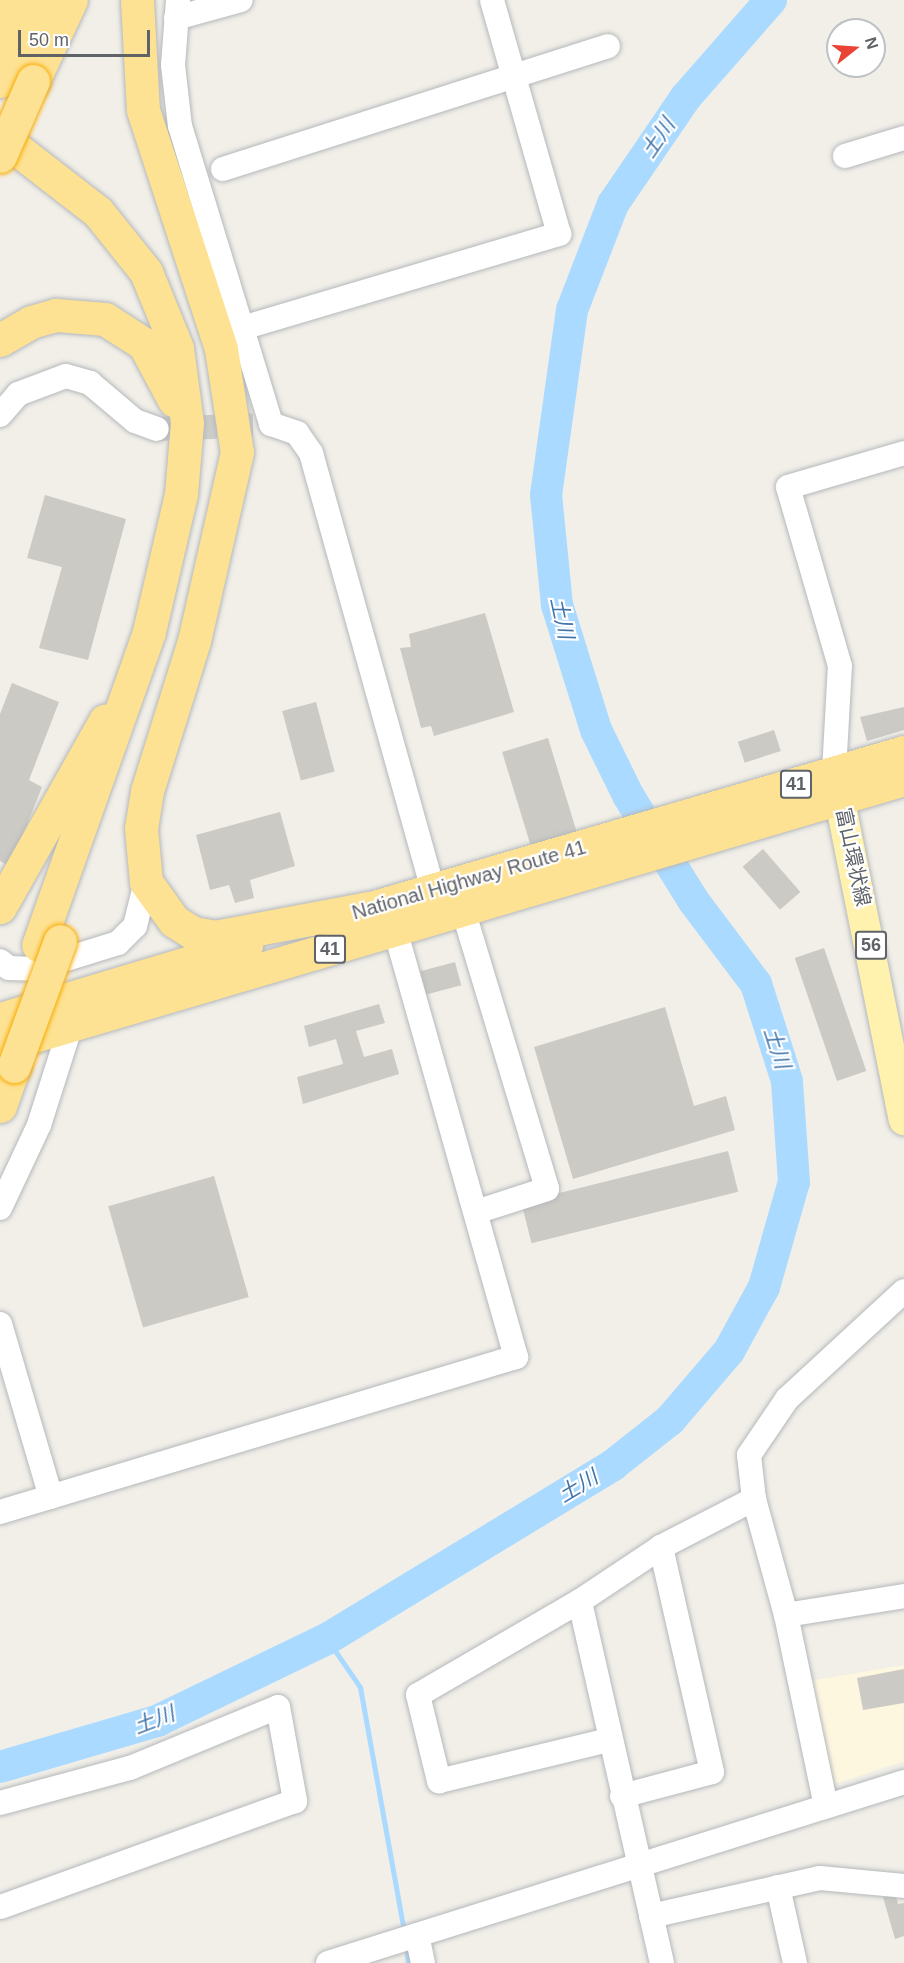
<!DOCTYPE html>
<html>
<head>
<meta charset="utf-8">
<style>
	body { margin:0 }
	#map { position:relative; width:904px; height:1963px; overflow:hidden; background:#f1efe8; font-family:Helvetica,"Noto Sans JP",sans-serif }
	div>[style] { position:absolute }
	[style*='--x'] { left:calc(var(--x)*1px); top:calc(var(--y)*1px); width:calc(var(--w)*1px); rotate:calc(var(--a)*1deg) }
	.commercial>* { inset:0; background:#fef7e0 }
	.stream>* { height:5px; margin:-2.5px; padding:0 2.5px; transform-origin:2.5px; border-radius:2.5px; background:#aadaff }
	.river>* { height:32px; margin:-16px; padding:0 16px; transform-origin:16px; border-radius:16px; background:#aadaff }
	.building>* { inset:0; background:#cccac5; transform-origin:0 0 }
	.minor-tunnel>* { height:24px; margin-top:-12px; transform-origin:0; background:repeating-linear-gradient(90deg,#ccccc8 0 24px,transparent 0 36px) }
	.roads { filter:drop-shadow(0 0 2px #b5b8bc) drop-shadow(0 0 2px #b5b8bc) }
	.minor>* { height:24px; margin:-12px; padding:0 12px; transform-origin:12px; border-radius:12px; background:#fff }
	.major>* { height:30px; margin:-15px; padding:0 15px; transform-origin:15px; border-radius:15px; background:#fff2af }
	.highway>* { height:33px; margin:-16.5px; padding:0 16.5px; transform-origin:16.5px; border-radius:16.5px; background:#fde293 }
	.bridges { filter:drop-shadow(0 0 2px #f9ab00) drop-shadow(0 0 2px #f9ab00) }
	.highway-bridge>* { height:33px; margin:-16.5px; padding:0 16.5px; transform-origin:16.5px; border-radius:16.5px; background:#fde293 }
	span { translate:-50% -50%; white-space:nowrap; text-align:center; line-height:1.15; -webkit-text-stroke:4.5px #fff; paint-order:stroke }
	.shield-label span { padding:2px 4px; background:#fff; border:2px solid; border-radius:4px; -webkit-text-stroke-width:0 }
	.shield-label { font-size:18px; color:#5f6368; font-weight:700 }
	.street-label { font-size:20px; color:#5f6368 }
	.water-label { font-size:21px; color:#4174aa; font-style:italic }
	.north { position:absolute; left:826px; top:18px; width:60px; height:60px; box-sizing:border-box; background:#fff; border:2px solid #bfc1c3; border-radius:50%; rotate:73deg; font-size:16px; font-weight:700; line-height:24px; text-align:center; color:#5f6368 }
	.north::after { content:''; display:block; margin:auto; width:21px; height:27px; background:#ea4335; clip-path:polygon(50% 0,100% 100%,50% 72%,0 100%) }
	.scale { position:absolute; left:18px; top:30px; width:132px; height:27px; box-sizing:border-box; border:3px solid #5f6368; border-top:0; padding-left:8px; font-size:18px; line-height:21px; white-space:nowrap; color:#5f6368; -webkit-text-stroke:4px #fff; paint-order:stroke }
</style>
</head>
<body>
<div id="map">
	<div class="commercial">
		<div style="clip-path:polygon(904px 1665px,904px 1761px,829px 1786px,804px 1682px)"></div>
	</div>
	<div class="stream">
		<div style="--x:327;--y:1639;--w:58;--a:55.5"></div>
		<div style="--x:360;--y:1687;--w:249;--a:79.8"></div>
		<div style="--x:406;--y:1944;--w:19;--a:84"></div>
	</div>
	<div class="river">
		<div style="--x:0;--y:1767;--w:164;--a:-16.3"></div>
		<div style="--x:157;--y:1721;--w:189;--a:-25.8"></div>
		<div style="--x:327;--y:1639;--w:335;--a:-31.3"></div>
		<div style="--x:613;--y:1465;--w:73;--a:-38.3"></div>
		<div style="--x:670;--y:1420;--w:91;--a:-49.5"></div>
		<div style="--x:729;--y:1351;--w:73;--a:-61.3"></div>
		<div style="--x:764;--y:1287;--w:109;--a:-74.1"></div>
		<div style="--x:794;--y:1182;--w:101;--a:-94"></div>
		<div style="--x:787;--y:1081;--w:102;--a:-107.7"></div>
		<div style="--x:756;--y:984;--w:105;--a:-126.9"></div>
		<div style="--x:693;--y:900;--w:123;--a:-121.8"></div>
		<div style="--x:628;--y:795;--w:72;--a:-116.2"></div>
		<div style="--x:596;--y:730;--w:131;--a:-107.3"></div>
		<div style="--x:557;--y:605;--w:111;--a:-95.7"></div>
		<div style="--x:546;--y:495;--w:187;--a:-82"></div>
		<div style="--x:572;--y:310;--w:114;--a:-68.9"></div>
		<div style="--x:613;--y:204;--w:130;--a:-55.7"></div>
		<div style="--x:686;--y:97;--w:129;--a:-48.8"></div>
	</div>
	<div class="building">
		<div style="clip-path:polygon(45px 495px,126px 519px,88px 660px,39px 648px,62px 567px,27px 558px)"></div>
		<div style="clip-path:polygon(485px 613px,514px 712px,434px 736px,431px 726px,421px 728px,400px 648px,411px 647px,409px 634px)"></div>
		<div style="clip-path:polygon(12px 683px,59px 702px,29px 780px,42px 787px,10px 867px,0 861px,0 714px)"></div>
		<div style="left:316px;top:702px;width:72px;height:35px;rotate:75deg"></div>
		<div style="clip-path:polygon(904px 707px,904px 730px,867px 741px,860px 717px)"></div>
		<div style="left:774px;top:730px;width:22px;height:38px;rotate:72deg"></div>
		<div style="left:548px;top:738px;width:100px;height:48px;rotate:73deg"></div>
		<div style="clip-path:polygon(280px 812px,295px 866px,250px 880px,254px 898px,235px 903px,229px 885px,210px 890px,196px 835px)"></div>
		<div style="left:763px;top:849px;width:57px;height:27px;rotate:49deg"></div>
		<div style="left:824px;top:948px;width:130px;height:31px;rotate:71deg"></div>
		<div style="left:455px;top:962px;width:24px;height:36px;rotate:75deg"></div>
		<div style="clip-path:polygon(379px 1004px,385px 1023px,356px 1031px,364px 1057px,392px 1049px,399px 1074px,303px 1104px,297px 1077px,343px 1064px,336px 1039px,309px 1047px,304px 1026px)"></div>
		<div style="clip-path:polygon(665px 1007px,694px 1106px,726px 1096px,735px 1130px,573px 1179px,534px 1047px)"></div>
		<div style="left:728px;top:1151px;width:42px;height:213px;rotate:76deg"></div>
		<div style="left:214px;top:1176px;width:126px;height:110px;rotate:74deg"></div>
		<div style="clip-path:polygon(904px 1669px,904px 1703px,863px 1710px,857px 1678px)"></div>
		<div style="clip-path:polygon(895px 1893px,898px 1904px,904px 1903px,904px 1936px,895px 1939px,883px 1897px)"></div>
	</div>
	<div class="minor-tunnel">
		<div style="--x:157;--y:429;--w:103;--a:-2.2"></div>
	</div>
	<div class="roads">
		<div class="minor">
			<div style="--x:178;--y:0;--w:65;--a:94.4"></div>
			<div style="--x:173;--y:65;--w:61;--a:83.5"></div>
			<div style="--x:180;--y:126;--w:312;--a:73"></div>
			<div style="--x:271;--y:424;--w:28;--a:19"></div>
			<div style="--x:297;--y:433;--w:24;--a:55"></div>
			<div style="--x:311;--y:453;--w:454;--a:74.4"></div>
			<div style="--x:176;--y:18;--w:67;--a:-15.5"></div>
			<div style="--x:845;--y:156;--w:62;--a:-17"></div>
			<div style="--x:223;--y:169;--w:404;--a:-17.7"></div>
			<div style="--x:242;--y:328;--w:331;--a:-16.5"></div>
			<div style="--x:559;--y:234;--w:243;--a:-106"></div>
			<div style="--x:0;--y:415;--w:28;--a:-49"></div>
			<div style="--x:18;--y:394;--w:51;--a:-20.6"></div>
			<div style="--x:66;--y:376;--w:25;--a:16"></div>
			<div style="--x:90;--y:383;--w:59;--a:40.2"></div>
			<div style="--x:135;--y:421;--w:23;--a:20"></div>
			<div style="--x:834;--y:772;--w:106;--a:-86.8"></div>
			<div style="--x:840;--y:666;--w:186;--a:-106.2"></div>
			<div style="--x:788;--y:487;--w:121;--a:-16.3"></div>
			<div style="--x:463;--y:910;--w:291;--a:73.2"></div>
			<div style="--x:547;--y:1189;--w:75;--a:162.1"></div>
			<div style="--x:0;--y:961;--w:11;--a:38"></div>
			<div style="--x:9;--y:968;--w:25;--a:2"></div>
			<div style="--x:34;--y:969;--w:88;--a:-17.2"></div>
			<div style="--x:118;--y:943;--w:24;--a:-45"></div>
			<div style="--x:135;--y:926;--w:45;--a:-76"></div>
			<div style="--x:0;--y:1208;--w:92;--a:-64.8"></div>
			<div style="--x:39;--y:1125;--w:105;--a:-72.3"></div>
			<div style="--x:0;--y:1324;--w:180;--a:73.6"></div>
			<div style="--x:754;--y:1499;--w:120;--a:74.6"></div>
			<div style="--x:786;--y:1615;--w:120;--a:-9.1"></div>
			<div style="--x:0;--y:1512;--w:539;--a:-16.72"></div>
			<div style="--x:516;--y:1357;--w:445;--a:-105.8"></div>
			<div style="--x:580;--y:1601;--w:187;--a:149.9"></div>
			<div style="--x:418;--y:1695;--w:89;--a:76.3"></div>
			<div style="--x:439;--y:1781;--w:175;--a:-13.6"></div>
			<div style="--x:786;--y:1615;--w:195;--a:78.2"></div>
			<div style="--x:622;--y:1796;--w:93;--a:-14.9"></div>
			<div style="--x:712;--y:1772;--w:231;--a:-102.8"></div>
			<div style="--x:0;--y:1803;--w:135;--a:-15.1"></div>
			<div style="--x:130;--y:1768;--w:160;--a:-22.4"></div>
			<div style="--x:278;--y:1707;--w:96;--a:79.7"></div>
			<div style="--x:295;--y:1801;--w:313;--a:160.2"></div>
			<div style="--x:778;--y:1887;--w:78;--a:77.4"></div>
			<div style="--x:651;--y:1916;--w:173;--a:-12.7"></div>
			<div style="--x:820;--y:1878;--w:84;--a:5.4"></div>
			<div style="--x:417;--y:1935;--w:29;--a:78"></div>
			<div style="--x:328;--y:1963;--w:604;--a:-17.44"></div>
			<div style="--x:662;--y:1963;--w:371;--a:-102.8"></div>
			<div style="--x:580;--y:1601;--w:97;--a:-33.7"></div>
			<div style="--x:661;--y:1547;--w:105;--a:-27.3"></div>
			<div style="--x:754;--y:1499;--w:44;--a:-96.5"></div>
			<div style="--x:749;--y:1455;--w:68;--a:-55.8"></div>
			<div style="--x:787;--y:1399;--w:159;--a:-42.7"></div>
		</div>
		<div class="major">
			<div style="--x:835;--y:776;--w:351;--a:78.7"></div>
		</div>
		<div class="highway">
			<div style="--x:137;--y:0;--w:110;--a:86.9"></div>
			<div style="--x:143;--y:110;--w:251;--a:71.9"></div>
			<div style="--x:221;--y:349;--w:104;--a:81.2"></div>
			<div style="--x:237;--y:452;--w:194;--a:102.8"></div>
			<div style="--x:194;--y:641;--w:157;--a:107.4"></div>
			<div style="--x:147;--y:791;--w:37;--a:99"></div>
			<div style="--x:141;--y:828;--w:54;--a:84.7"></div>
			<div style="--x:146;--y:882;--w:48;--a:54.3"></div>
			<div style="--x:174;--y:921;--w:22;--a:32"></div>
			<div style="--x:193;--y:933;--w:22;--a:10"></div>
			<div style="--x:215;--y:937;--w:156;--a:-10.7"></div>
			<div style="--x:0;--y:28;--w:30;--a:-70"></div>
			<div style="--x:0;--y:81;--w:89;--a:-65.4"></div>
			<div style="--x:33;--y:81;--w:89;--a:-64.9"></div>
			<div style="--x:0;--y:136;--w:124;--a:37.8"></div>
			<div style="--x:98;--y:212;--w:77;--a:51.3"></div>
			<div style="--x:146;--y:272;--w:82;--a:67.8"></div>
			<div style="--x:177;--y:348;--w:76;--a:82.4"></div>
			<div style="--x:187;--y:423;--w:71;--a:94.8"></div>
			<div style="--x:181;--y:494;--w:142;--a:103.1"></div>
			<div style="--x:149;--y:632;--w:332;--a:109.5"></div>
			<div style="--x:0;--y:340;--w:36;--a:-30"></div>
			<div style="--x:31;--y:322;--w:26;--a:-16"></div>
			<div style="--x:56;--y:315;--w:49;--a:4.7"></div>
			<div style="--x:105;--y:319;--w:46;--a:32.7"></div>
			<div style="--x:144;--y:344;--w:64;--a:61.8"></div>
			<div style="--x:0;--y:907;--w:214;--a:-60.6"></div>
			<div style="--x:347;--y:915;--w:580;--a:-16.31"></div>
			<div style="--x:0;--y:1019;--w:257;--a:-16.7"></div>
			<div style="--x:0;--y:1046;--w:943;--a:-16.45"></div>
			<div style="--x:0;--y:1106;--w:42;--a:-70.7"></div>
		</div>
	</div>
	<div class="bridges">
		<div class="highway-bridge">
			<div style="--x:0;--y:156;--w:82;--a:-66.3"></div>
			<div style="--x:14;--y:1066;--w:133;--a:-69.8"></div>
		</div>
	</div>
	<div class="shield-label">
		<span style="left:796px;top:784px">41</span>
		<span style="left:871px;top:945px">56</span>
		<span style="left:330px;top:949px">41</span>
	</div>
	<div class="street-label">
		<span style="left:853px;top:857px;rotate:78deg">富山環状線</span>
		<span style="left:469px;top:880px;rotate:-16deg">National Highway Route 41</span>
	</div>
	<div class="water-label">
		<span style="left:658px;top:138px;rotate:-56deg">土川</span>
		<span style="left:562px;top:618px;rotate:78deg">土川</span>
		<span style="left:777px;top:1048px;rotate:72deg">土川</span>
		<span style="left:578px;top:1486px;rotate:-31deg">土川</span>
		<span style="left:154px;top:1720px;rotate:-21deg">土川</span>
	</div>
	<div class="north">N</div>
	<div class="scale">50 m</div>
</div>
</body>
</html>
